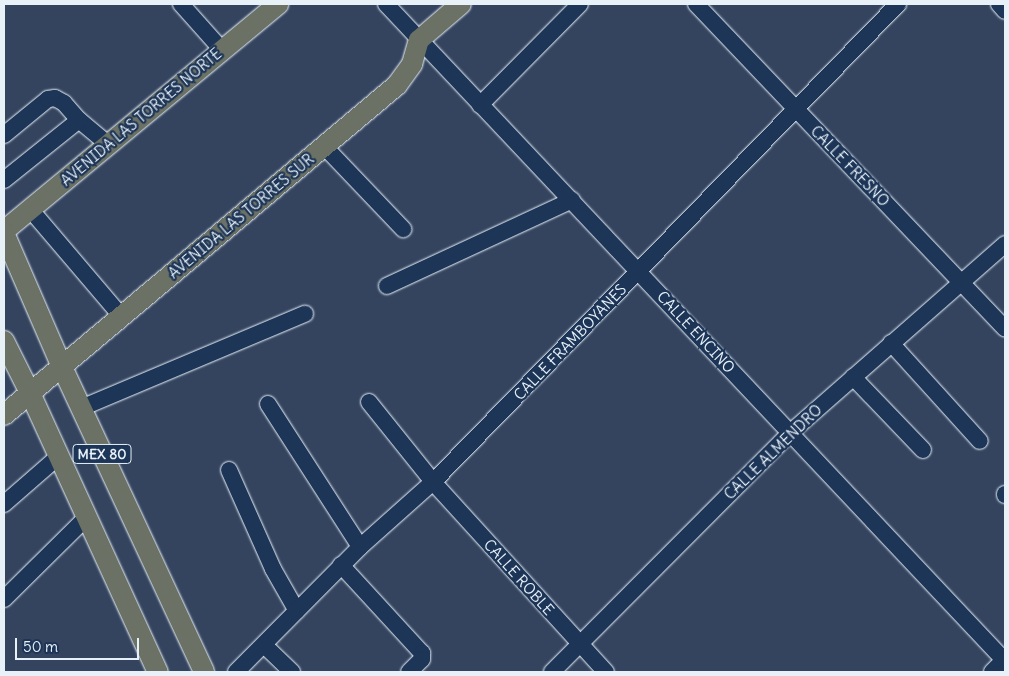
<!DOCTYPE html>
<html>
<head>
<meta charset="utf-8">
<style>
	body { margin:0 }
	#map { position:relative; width:1009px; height:676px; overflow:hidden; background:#34445f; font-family:Delius,sans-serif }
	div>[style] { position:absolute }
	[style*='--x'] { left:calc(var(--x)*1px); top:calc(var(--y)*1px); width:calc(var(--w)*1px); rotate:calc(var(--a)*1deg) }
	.roads { filter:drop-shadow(0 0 1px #e8f1f8) drop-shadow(0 0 1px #e8f1f8) }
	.minor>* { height:16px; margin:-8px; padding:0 8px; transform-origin:8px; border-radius:8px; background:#1d3557 }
	.major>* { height:20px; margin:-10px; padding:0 10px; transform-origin:10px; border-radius:10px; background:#6b7165 }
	span { translate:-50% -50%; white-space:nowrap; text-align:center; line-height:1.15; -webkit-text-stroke:4.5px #1d3557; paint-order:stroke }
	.shield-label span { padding:1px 4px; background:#1d3557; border:1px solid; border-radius:4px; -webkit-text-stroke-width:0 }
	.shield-label { font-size:14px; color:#e8f1f8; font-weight:700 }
	.street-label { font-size:15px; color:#e8f1f8 }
	.frame { position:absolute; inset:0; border:5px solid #e8f1f8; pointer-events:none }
	.scale { position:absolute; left:15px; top:638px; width:124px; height:22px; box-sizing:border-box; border:2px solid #e8f1f8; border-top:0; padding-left:6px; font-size:15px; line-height:18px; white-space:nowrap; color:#e8f1f8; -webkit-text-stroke:4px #1d3557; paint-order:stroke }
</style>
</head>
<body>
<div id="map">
	<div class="roads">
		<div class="minor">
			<div style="--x:181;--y:4;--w:62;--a:48.3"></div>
			<div style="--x:386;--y:4;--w:903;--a:46.71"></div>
			<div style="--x:696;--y:4;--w:448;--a:46.4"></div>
			<div style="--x:999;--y:4;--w:9;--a:49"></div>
			<div style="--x:480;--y:105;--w:142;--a:-45.3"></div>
			<div style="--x:79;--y:120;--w:38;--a:40"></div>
			<div style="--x:4;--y:135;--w:57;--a:-39.3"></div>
			<div style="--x:48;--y:99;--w:7;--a:-8"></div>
			<div style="--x:55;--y:98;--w:10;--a:29"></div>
			<div style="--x:64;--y:103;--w:23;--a:49"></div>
			<div style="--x:79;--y:120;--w:96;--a:141.3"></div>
			<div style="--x:324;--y:146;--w:115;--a:46.4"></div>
			<div style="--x:30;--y:209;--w:142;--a:49.6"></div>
			<div style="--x:387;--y:286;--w:204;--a:-24.9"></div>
			<div style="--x:891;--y:343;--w:132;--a:47.8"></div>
			<div style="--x:853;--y:377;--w:101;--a:46.2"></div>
			<div style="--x:369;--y:402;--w:102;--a:51.3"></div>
			<div style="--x:433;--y:482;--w:257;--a:47.7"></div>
			<div style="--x:268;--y:404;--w:170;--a:57.2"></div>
			<div style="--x:81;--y:408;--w:243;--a:-22.8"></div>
			<div style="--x:229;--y:470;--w:108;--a:66"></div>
			<div style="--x:273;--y:569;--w:48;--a:60.3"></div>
			<div style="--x:1005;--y:495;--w:1;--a:-90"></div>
			<div style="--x:4;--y:504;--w:73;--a:-41.1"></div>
			<div style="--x:341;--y:565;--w:120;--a:47.4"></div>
			<div style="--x:422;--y:653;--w:6;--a:90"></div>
			<div style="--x:422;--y:659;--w:18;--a:135"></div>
			<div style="--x:4;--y:599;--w:117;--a:-44.7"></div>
			<div style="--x:264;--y:645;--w:39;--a:44"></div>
			<div style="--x:236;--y:672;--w:176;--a:-45.2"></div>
			<div style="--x:360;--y:547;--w:98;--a:-41.7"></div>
			<div style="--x:433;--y:482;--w:667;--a:-45.79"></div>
			<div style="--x:552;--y:672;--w:337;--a:-45.1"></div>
			<div style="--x:790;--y:433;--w:286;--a:-41.3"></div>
			<div style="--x:992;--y:672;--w:18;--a:-45"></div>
		</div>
		<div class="major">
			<div style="--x:4;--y:231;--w:356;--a:-39.6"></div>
			<div style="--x:4;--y:233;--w:146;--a:66.6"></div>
			<div style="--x:62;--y:367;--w:336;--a:65"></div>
			<div style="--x:4;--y:341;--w:58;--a:63.4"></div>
			<div style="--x:30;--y:393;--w:307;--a:65.4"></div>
			<div style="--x:4;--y:415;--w:513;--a:-40.02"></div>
			<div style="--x:397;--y:85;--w:26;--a:-54"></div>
			<div style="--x:412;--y:64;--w:25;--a:-74"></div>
			<div style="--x:419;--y:40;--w:55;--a:-40.6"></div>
		</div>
	</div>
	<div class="shield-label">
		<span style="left:102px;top:454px">MEX 80</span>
	</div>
	<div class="street-label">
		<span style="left:141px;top:117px;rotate:-40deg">AVENIDA LAS TORRES NORTE</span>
		<span style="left:850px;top:166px;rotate:46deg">CALLE FRESNO</span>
		<span style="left:241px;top:216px;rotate:-40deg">AVENIDA LAS TORRES SUR</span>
		<span style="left:696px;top:332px;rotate:47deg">CALLE ENCINO</span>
		<span style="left:570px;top:342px;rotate:-46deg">CALLE FRAMBOYANES</span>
		<span style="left:773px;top:452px;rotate:-44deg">CALLE ALMENDRO</span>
		<span style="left:519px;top:577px;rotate:48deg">CALLE ROBLE</span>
	</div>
	<div class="frame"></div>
	<div class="scale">50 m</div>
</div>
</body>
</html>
